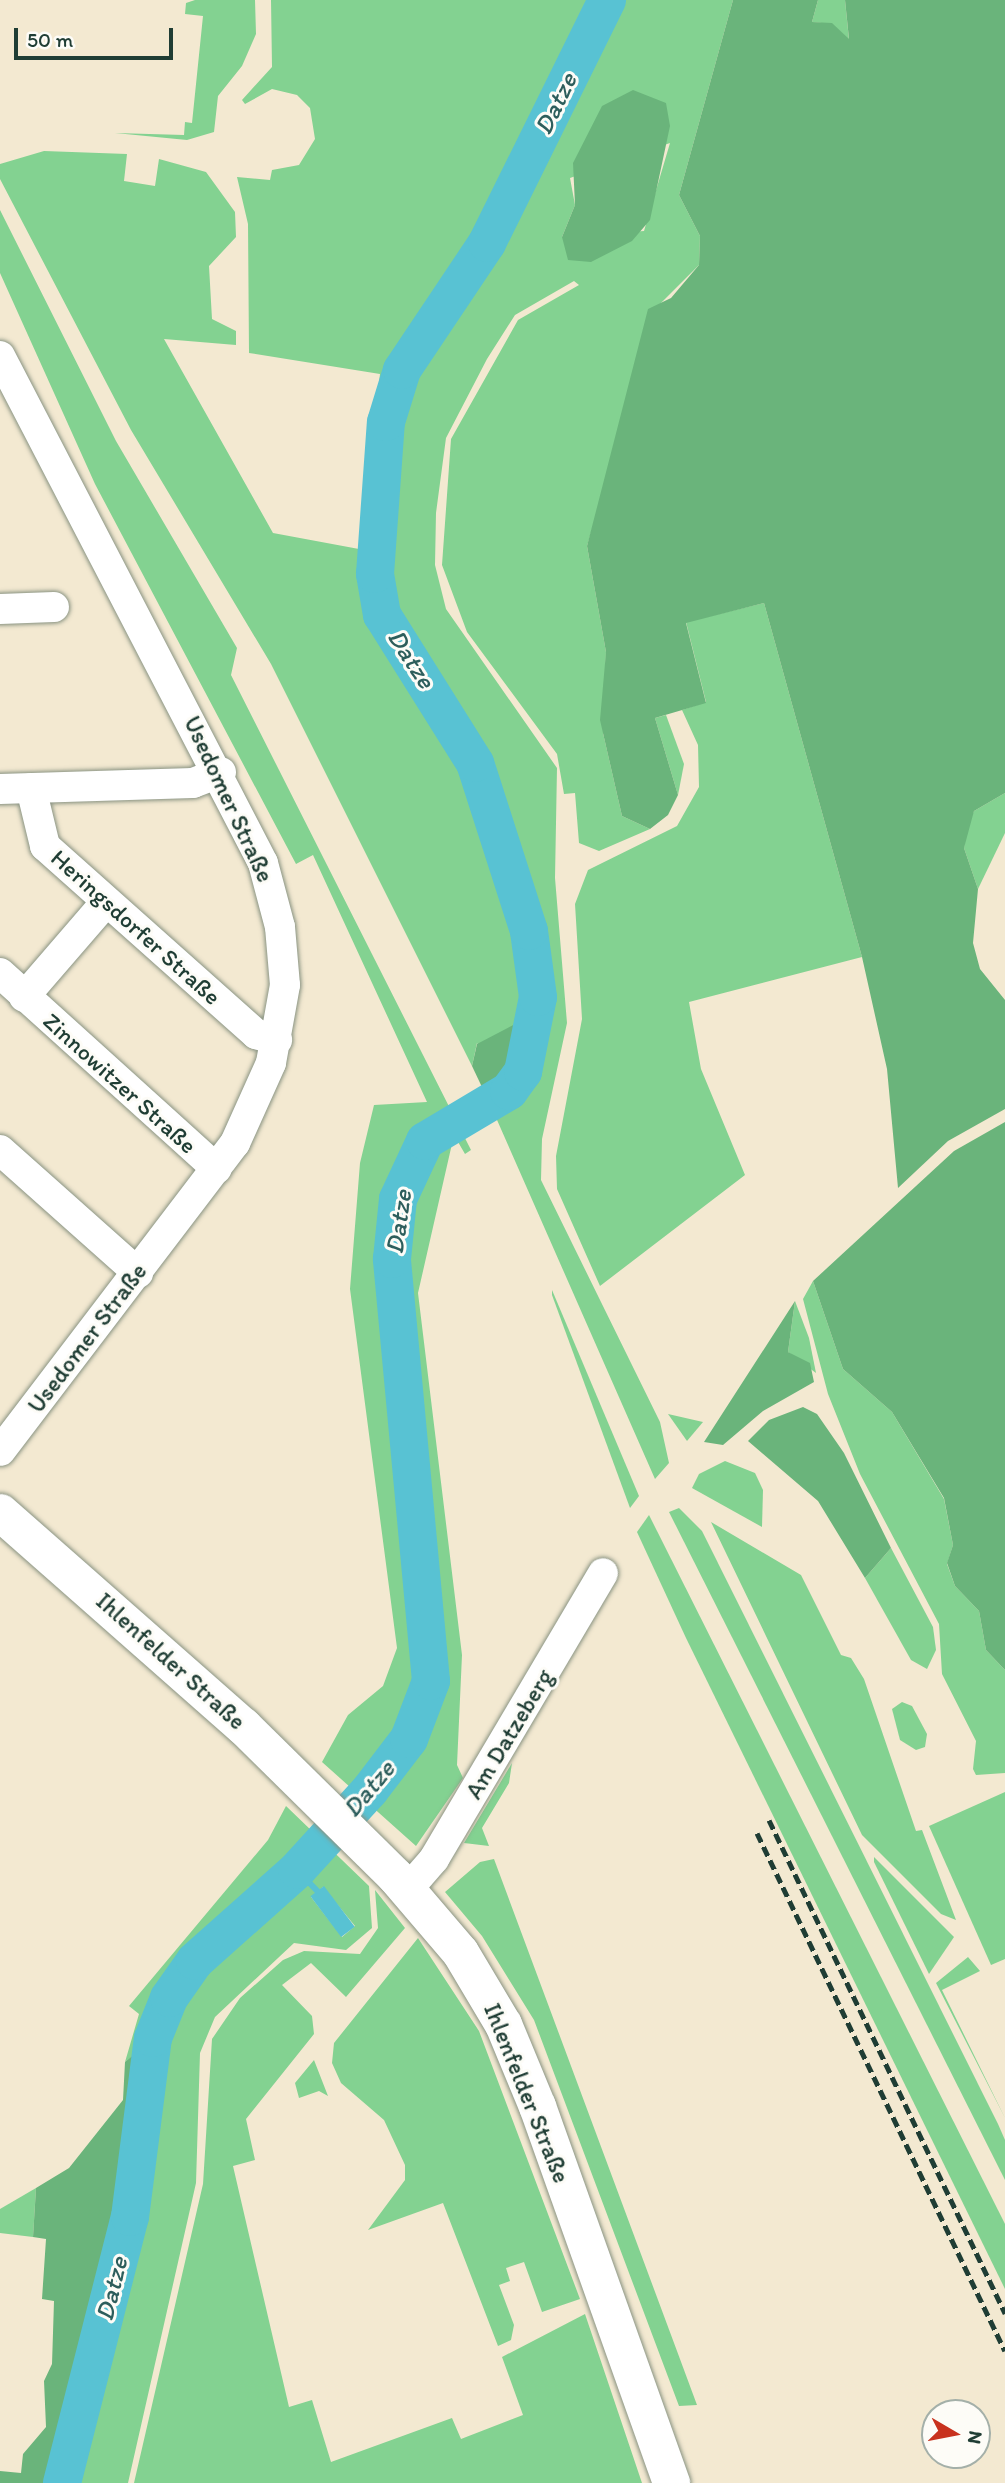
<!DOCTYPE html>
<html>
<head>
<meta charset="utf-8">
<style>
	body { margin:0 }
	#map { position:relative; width:1005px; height:2483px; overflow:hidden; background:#f3e9d1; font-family:Itim,sans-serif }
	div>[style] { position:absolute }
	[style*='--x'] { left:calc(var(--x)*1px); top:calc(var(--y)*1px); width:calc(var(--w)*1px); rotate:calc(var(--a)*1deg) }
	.green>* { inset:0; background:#83d291 }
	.forest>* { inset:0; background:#6ab47b }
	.water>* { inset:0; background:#58c2d3; transform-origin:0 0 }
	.stream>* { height:6px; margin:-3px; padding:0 3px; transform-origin:3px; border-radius:3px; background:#58c2d3 }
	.river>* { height:38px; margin:-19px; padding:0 19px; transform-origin:19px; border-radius:19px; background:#58c2d3 }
	.roads { filter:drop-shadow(0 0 2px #899382) drop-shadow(0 0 2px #899382) }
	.minor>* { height:30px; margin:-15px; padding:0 15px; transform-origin:15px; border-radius:15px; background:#fff }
	.major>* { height:37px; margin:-18.5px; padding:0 18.5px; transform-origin:18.5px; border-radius:18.5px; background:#fff }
	.rail>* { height:5px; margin-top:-2.5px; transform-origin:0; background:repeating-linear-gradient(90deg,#1f3d34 0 10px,transparent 0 15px) }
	span { translate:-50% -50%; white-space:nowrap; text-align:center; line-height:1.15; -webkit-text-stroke:6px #fdfcf7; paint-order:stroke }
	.street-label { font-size:24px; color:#1f3d34 }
	.water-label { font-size:26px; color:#2d5e5c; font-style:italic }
	.north { position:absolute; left:921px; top:2399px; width:70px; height:70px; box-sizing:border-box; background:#fdfcf7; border:2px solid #a4b0a9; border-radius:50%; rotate:100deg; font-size:19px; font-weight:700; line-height:28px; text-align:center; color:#1f3d34 }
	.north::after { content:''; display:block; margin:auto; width:24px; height:32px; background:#c8321e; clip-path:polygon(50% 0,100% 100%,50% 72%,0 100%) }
	.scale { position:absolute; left:14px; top:28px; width:159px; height:32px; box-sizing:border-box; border:4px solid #1f3d34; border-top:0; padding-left:9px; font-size:21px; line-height:24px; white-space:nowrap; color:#1f3d34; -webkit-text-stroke:5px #fdfcf7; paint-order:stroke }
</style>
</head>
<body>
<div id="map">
	<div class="green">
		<div style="clip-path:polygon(195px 0,255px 0,256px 34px,242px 66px,218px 96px,214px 132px,187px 140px,115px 133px,184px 135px,185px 122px,192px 123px,203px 16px,185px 14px,186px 3px)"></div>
		<div style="clip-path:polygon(evenodd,271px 0,733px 0,679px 195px,700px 236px,699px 265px,658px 306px,587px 546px,606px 652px,603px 733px,622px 816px,650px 829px,599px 851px,579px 843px,575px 793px,564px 794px,557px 754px,467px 632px,442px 565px,451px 439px,518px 320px,579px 285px,574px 281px,515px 315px,487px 359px,446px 438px,436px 513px,435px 565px,446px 609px,557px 768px,555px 878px,567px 1023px,542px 1139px,541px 1180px,660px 1422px,669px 1463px,655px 1479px,490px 1104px,509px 1091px,477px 1043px,472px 1066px,271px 664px,131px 430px,0 179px,0 164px,44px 151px,127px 154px,124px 181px,155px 186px,159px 159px,206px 172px,235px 212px,236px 237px,209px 266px,212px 319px,236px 331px,236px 345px,164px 339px,273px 533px,359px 549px,380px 374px,249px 353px,248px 224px,237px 177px,270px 180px,272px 170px,299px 165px,315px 139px,310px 108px,297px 95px,272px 89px,245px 104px,242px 100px,272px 67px,271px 0,670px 143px,644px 231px,562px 237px,575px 205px,570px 178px,670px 143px)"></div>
		<div style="clip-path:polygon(818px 0,845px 0,849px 40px,832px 24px,812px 22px)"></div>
		<div style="clip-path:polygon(0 210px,116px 441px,237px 648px,231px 675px,471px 1150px,465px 1154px,454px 1135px,418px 1293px,462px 1655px,457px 1765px,463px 1778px,416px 1846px,322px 1762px,348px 1715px,383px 1686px,397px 1648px,350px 1289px,360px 1163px,374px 1105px,427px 1102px,313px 855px,296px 864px,95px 484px,0 273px)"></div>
		<div style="clip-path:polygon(764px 603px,862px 957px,689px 1002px,701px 1069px,745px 1175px,600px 1286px,557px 1189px,556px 1156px,582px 1019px,575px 904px,588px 870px,677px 826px,699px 787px,698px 745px,682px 710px,706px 702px,686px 622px)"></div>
		<div style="clip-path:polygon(666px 715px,684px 764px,678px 795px,655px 718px)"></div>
		<div style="clip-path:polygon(1005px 793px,1005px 833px,978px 889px,964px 848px,966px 828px,974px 811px)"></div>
		<div style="clip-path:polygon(813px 1281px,843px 1369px,892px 1412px,944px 1499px,953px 1545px,947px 1564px,955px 1586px,979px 1611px,986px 1650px,1005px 1670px,1005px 1773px,976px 1775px,973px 1769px,976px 1741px,942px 1674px,939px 1624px,860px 1474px,828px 1394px,803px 1299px)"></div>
		<div style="clip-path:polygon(552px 1290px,639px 1496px,630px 1508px,552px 1295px)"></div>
		<div style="clip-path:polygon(795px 1301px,809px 1338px,816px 1373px,788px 1352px)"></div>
		<div style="clip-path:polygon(668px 1414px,703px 1422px,687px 1441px)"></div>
		<div style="clip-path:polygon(725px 1461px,755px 1473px,763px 1490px,762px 1527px,692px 1488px,699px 1474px)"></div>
		<div style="clip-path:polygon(679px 1508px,702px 1531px,998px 2124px,1005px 2140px,1005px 2180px,669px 1512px)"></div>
		<div style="clip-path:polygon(649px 1515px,1005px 2224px,1005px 2289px,686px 1638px,637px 1532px)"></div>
		<div style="clip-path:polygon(711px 1522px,801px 1575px,841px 1655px,851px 1658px,864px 1679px,916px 1831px,922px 1830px,956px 1920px,941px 1914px,862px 1835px)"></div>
		<div style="clip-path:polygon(891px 1548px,933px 1627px,936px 1650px,927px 1669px,911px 1660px,865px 1578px)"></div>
		<div style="clip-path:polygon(902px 1702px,912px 1706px,927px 1734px,925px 1747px,916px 1750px,900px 1740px,892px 1709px)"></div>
		<div style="clip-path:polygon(512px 1763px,509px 1783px,482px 1828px,489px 1846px,464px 1843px)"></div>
		<div style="clip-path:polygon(1005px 1792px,1005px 1959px,991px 1965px,929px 1826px)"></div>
		<div style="clip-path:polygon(evenodd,286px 1806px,369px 1886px,372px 1928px,346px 1950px,294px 1943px,215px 2017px,200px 2053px,196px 2183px,128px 2483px,63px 2483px,130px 2217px,153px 2039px,125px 2062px,139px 2014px,129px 2006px,268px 1840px,286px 1806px,323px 1887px,355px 1926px,342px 1937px,311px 1897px,323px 1887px)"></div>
		<div style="clip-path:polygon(874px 1857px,954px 1937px,929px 1974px,874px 1862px)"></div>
		<div style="clip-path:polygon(494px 1859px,677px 2351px,697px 2405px,679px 2406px,534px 2020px,482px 1936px,445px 1892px,480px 1862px)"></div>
		<div style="clip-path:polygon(375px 1890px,405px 1928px,346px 1997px,311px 1963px,282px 1985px,312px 2016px,314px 2034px,246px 2119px,255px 2160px,233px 2166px,289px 2407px,312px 2400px,331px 2462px,452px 2418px,461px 2439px,523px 2415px,502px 2357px,585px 2314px,642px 2483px,134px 2483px,203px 2184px,212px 2039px,240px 1998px,283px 1960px,304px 1951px,360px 1954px,378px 1928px)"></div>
		<div style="clip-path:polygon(418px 1938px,479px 2031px,580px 2299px,542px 2312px,524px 2262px,506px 2268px,510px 2281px,499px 2285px,514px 2325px,511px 2340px,498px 2346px,443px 2203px,368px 2230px,405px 2180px,405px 2165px,384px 2120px,341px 2083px,332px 2063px,334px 2043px)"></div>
		<div style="clip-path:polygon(968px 1957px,980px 1971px,942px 1990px,1005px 2118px,936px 1983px)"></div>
		<div style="clip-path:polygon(314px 2060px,328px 2096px,319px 2091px,299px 2098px,295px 2083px)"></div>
		<div style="clip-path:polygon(36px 2188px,33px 2237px,0 2233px,0 2209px)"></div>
	</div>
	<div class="forest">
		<div style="clip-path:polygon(733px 0,818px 0,812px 22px,832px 23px,849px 39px,845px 0,1005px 0,1005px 793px,974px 811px,964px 848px,978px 889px,973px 943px,980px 969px,1005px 1000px,1005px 1109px,948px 1141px,898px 1188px,887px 1069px,862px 957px,764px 603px,686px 623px,706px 703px,655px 718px,678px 795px,668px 815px,650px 829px,622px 816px,600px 720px,606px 652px,587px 546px,648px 309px,671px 298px,699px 265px,700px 236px,679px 195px)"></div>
		<div style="clip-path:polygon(633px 90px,666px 103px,670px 126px,650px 220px,632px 241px,591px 262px,568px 260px,562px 237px,575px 205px,573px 163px,602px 106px)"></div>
		<div style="clip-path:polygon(521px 1021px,535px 1026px,532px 1051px,509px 1091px,490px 1104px,472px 1066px,477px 1044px)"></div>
		<div style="clip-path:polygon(1005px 1122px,1005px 1670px,986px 1650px,979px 1611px,955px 1586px,947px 1563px,953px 1545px,944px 1498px,892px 1412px,843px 1369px,813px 1281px,954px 1151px)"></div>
		<div style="clip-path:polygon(795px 1301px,788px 1352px,810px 1363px,814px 1382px,763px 1411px,723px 1445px,704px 1442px)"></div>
		<div style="clip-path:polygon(803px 1407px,817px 1414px,844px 1453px,891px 1548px,865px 1578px,818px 1501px,748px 1441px,769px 1420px)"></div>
		<div style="clip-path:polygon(153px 2038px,130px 2217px,63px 2483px,0 2483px,0 2471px,21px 2473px,23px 2454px,46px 2427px,44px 2381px,52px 2364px,54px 2301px,42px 2299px,46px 2239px,33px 2237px,36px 2188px,69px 2168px,123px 2100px,125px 2062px)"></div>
	</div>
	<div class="water">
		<div style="left:324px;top:1886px;width:51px;height:17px;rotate:53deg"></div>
	</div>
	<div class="stream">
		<div style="--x:297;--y:1870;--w:29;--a:46"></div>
	</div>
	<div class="river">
		<div style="--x:62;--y:2483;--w:275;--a:-75.7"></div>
		<div style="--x:130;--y:2217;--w:180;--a:-82.7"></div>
		<div style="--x:153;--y:2038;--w:43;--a:-68.2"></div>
		<div style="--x:169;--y:1998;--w:45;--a:-54.9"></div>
		<div style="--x:195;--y:1961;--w:137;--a:-41.7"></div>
		<div style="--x:297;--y:1870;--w:108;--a:-47.6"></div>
		<div style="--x:370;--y:1790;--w:64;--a:-52.6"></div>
		<div style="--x:409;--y:1739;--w:62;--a:-69.2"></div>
		<div style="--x:431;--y:1681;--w:424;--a:-95.3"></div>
		<div style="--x:392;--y:1259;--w:60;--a:-84.3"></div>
		<div style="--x:398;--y:1199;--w:64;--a:-65"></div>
		<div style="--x:425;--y:1141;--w:98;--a:-30.8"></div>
		<div style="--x:509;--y:1091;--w:24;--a:-54"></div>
		<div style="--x:523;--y:1072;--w:76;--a:-78.7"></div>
		<div style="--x:538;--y:997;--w:67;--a:-97.8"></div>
		<div style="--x:529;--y:931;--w:176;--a:-107.8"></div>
		<div style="--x:475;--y:763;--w:175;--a:-122.1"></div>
		<div style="--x:382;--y:615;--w:42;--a:-99.7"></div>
		<div style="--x:375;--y:574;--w:152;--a:-85.9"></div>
		<div style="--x:386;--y:422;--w:54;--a:-72.9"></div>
		<div style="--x:402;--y:370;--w:153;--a:-56.2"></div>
		<div style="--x:487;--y:243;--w:271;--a:-63.7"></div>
	</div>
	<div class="roads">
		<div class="minor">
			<div style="--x:0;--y:356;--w:571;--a:62.58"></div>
			<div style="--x:263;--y:863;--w:66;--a:75.1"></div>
			<div style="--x:280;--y:927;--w:58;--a:85.1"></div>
			<div style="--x:285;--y:985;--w:79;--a:100.2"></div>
			<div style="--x:271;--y:1063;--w:88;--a:114.2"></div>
			<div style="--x:235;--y:1143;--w:387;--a:127.3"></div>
			<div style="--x:0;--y:609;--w:54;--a:-2.1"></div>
			<div style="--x:31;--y:788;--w:60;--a:76.4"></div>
			<div style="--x:45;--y:846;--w:283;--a:41.7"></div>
			<div style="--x:256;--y:1034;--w:22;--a:16"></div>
			<div style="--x:0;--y:789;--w:193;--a:-1.8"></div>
			<div style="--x:193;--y:783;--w:30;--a:-21"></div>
			<div style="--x:0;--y:973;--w:292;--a:42.1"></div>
			<div style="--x:24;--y:997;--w:124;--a:-49.2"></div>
			<div style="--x:0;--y:1150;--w:185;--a:41.7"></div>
			<div style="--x:408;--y:1889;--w:40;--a:-49"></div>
			<div style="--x:434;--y:1859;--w:332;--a:-59.4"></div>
		</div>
		<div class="major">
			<div style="--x:0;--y:1512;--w:324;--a:41.4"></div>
			<div style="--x:243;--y:1726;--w:214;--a:44.6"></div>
			<div style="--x:395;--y:1876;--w:100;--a:49.5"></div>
			<div style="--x:460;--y:1952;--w:84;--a:59.2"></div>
			<div style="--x:503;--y:2024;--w:89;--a:67.5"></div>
			<div style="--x:537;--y:2106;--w:400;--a:70.4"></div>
		</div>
	</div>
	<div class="rail">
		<div style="--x:769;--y:1820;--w:547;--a:64.42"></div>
		<div style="--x:757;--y:1833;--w:574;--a:64.42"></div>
	</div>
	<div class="street-label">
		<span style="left:229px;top:799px;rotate:65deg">Usedomer Straße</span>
		<span style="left:136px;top:927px;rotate:42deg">Heringsdorfer Straße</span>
		<span style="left:120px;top:1083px;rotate:42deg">Zinnowitzer Straße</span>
		<span style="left:87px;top:1338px;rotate:-53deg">Usedomer Straße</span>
		<span style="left:171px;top:1661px;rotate:42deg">Ihlenfelder Straße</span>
		<span style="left:509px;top:1734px;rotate:-59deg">Am Datzeberg</span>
		<span style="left:527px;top:2093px;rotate:68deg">Ihlenfelder Straße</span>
	</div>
	<div class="water-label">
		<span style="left:556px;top:104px;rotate:-64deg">Datze</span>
		<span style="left:411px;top:659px;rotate:57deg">Datze</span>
		<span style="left:399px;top:1222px;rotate:-82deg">Datze</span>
		<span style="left:369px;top:1789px;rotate:-50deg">Datze</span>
		<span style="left:112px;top:2289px;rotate:-76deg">Datze</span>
	</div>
	<div class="north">N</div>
	<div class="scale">50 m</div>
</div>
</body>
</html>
